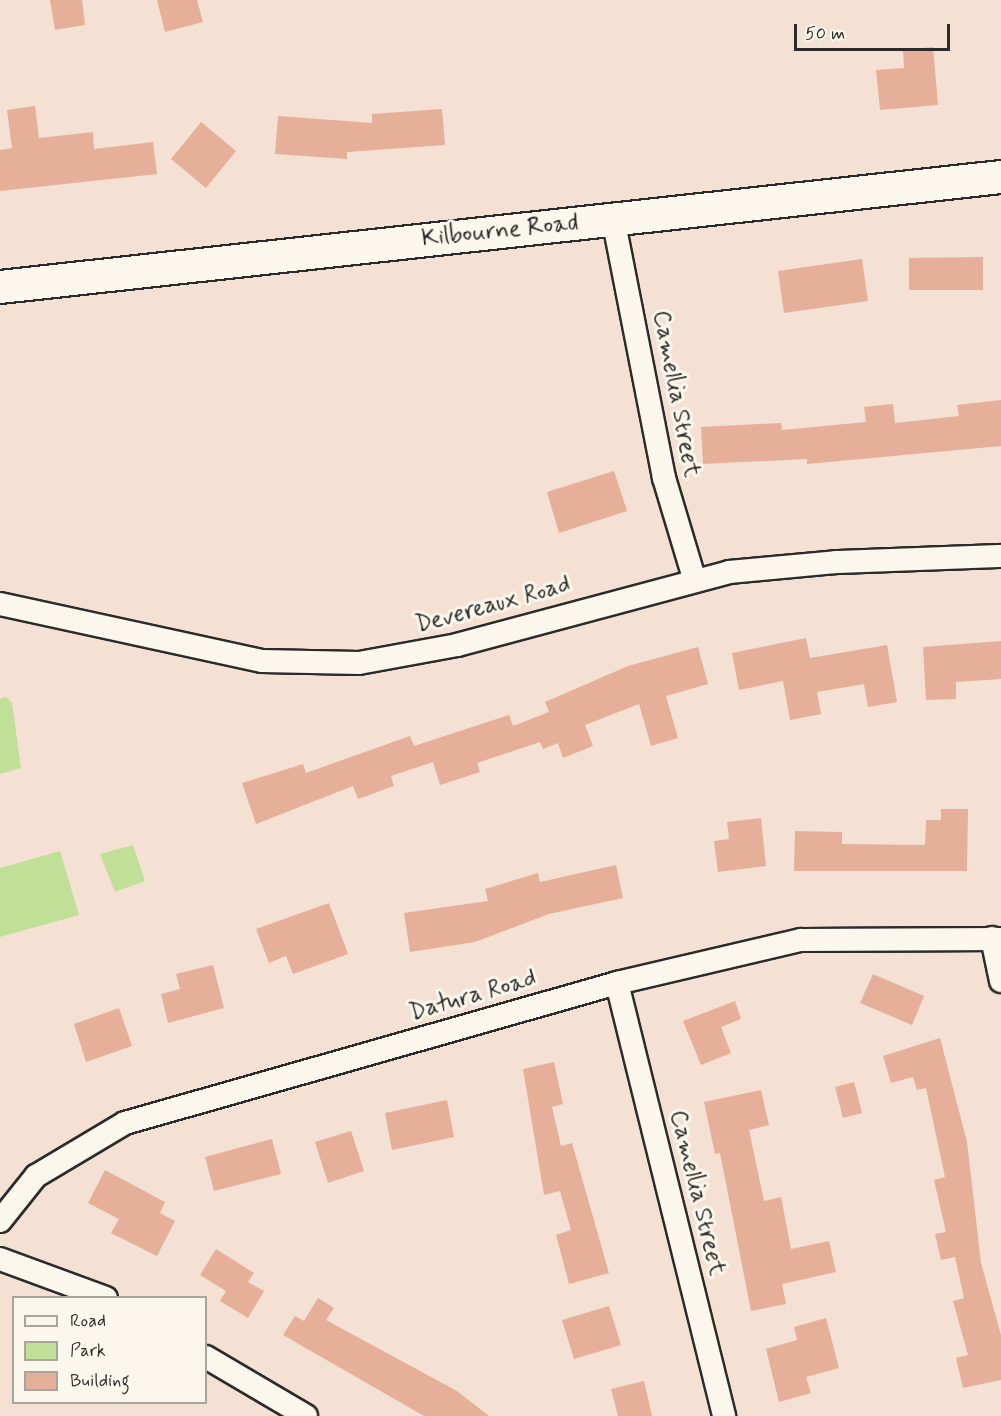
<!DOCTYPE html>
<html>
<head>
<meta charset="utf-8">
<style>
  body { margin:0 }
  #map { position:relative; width:1001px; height:1416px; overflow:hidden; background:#f4e1d3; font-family:Mynerve,sans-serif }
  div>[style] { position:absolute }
  .green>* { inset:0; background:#c0e098 }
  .building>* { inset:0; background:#e5af99 }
  .roads { filter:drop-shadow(2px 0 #2b2b2b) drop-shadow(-2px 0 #2b2b2b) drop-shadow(0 2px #2b2b2b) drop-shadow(0 -2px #2b2b2b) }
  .street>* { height:22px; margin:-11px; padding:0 11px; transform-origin:11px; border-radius:11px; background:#fbf7ec }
  .secondary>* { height:32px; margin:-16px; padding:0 16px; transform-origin:16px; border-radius:16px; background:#fbf7ec }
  span { translate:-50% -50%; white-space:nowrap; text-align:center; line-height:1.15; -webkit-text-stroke:6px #fbf7ec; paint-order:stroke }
  .street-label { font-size:24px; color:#2b2b2b }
  .legend { position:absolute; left:12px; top:1296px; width:195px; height:108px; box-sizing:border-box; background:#fbf7ec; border:2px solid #a8a59f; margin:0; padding:8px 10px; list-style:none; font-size:18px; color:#2b2b2b }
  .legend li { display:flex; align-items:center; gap:12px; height:30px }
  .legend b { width:30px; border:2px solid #a8a59f }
  .scale { position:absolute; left:794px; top:24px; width:156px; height:27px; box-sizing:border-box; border:3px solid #2b2b2b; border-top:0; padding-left:8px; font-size:18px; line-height:21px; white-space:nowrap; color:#2b2b2b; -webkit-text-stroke:4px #fbf7ec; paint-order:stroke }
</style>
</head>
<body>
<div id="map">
  <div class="green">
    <div style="clip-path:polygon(6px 697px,12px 703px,21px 768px,0 774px,0 699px)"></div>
    <div style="clip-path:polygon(133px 845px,145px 881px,115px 892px,100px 854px)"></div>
    <div style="clip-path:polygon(60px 851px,79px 915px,0 937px,0 868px)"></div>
  </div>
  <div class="building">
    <div style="clip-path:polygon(50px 0,82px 0,85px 25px,55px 30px)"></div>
    <div style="clip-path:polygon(157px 0,197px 0,203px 22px,165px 32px)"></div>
    <div style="clip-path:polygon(933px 47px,938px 105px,880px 110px,876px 70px,904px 68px,903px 50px)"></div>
    <div style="clip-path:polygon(35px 106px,39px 138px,93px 132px,94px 149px,153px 142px,157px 174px,0 191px,0 150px,12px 148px,7px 110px)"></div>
    <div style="clip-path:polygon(442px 109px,445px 145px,347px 152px,347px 159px,275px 154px,278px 116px,372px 123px,372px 114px)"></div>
    <div style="clip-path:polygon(201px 122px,236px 151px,206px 188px,171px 159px)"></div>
    <div style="clip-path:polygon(983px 257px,983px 290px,909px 290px,909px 258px)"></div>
    <div style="clip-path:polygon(862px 259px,868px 301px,784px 313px,778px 271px)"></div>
    <div style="clip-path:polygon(1001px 400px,1001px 446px,807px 464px,807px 459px,703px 464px,701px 427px,781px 423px,782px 430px,866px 422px,864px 407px,893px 404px,895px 423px,959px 416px,957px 405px)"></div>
    <div style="clip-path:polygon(614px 471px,627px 511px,559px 533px,547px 492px)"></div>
    <div style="clip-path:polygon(806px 638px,810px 658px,887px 645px,897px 702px,868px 707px,864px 684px,817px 692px,821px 714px,790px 720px,783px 681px,739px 690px,732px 653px)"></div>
    <div style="clip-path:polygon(1001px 641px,1001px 679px,956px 682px,956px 699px,926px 700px,923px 647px)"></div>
    <div style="clip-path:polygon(698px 647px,708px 684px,666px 696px,678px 738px,651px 746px,639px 704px,585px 725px,593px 746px,563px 758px,558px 743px,543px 749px,540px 742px,477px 763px,480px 772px,440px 785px,433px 762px,391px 776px,394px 786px,358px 799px,353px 786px,256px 824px,242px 783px,303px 764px,306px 773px,410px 736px,414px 746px,509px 715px,513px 726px,549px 712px,545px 702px,628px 666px)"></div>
    <div style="clip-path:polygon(941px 809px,968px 809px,967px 871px,794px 871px,795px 831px,842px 832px,842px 844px,925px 845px,926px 820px,941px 820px)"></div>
    <div style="clip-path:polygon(761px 818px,766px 866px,718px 872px,714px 841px,729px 839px,727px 822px)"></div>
    <div style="clip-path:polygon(616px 865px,623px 898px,549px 914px,475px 942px,410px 952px,404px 913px,488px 901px,485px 889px,538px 873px,540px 882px)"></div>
    <div style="clip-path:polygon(329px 903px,348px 954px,293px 974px,286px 956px,269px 963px,256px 929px)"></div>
    <div style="clip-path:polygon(213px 965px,224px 1008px,168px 1023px,161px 994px,180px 989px,176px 974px)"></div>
    <div style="clip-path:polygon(873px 974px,924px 996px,912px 1025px,860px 1003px)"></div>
    <div style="clip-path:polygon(735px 1001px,741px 1019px,721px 1027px,731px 1053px,701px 1065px,683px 1021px)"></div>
    <div style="clip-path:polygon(119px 1008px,132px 1046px,86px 1062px,74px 1024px)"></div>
    <div style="clip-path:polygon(940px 1038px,967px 1142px,981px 1263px,1001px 1335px,1001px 1380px,963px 1388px,956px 1358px,968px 1355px,953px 1301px,964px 1298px,955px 1257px,941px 1260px,935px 1234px,946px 1232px,934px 1180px,945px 1177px,926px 1088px,917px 1090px,913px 1077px,891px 1083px,883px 1056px)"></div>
    <div style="clip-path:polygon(554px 1062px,563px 1104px,552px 1107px,561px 1146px,572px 1143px,609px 1273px,569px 1284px,556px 1235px,571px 1230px,560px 1191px,544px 1195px,523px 1069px)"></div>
    <div style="clip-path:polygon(854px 1082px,862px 1113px,843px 1118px,835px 1087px)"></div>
    <div style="clip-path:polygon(761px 1090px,769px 1125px,749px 1130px,764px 1201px,781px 1197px,791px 1249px,829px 1241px,836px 1272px,782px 1284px,786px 1304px,751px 1311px,720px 1153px,715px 1154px,704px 1102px)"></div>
    <div style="clip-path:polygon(447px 1100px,454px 1137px,392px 1150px,385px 1113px)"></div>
    <div style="clip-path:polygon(351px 1131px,364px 1171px,328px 1183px,315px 1142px)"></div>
    <div style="clip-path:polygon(272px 1139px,281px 1174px,214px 1191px,205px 1157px)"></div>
    <div style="clip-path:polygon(105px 1170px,165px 1202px,160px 1213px,175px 1221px,157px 1256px,111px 1233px,119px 1219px,88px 1203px)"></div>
    <div style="clip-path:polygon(216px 1249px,254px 1273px,248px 1282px,264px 1291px,248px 1318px,220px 1301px,226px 1291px,200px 1275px)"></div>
    <div style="clip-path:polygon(318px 1298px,334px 1308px,326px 1320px,457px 1391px,489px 1416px,424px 1416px,283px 1335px,295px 1316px,304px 1321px)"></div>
    <div style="clip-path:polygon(609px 1306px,621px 1345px,574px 1359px,562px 1320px)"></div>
    <div style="clip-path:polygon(826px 1318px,839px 1368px,806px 1377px,811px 1393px,779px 1402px,766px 1349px,797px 1340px,794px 1327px)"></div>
    <div style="clip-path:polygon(644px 1381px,652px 1416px,618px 1416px,611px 1389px)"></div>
  </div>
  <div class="roads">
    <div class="street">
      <div style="left:613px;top:218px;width:265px;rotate:78.9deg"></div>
      <div style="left:664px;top:478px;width:104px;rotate:73.3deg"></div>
      <div style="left:0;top:604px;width:268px;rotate:12.3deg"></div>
      <div style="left:262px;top:661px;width:97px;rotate:1.2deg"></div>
      <div style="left:359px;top:663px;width:100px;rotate:-10.4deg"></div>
      <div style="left:457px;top:645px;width:282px;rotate:-15deg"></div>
      <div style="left:729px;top:572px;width:107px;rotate:-5.3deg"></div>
      <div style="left:836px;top:562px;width:165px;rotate:-2.1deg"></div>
      <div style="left:992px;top:938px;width:44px;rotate:78.2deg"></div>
      <div style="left:617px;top:983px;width:446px;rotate:76.1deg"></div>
      <div style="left:0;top:1221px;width:58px;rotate:-51.3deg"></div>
      <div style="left:36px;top:1176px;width:104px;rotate:-30.8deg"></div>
      <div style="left:125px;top:1123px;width:512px;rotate:-15.88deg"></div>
      <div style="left:617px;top:983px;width:189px;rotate:-13.2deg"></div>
      <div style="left:801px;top:940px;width:200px;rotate:-0.3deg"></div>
      <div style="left:0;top:1259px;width:113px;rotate:20.2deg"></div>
      <div style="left:206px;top:1357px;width:116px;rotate:30.5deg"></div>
    </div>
    <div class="secondary">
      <div style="left:0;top:287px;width:1007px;rotate:-6.27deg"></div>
    </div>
  </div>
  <div class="street-label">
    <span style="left:500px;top:231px;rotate:-6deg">Kilbourne Road</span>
    <span style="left:676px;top:394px;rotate:79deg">Camellia Street</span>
    <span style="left:493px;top:605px;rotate:-15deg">Devereaux Road</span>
    <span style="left:473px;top:996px;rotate:-16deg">Datura Road</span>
    <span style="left:697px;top:1193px;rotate:76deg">Camellia Street</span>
  </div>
  <ul class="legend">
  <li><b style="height:8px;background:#fbf7ec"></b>Road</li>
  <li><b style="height:16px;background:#c0e098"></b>Park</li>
  <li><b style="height:16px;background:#e5af99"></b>Building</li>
  </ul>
  <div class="scale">50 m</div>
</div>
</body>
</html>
